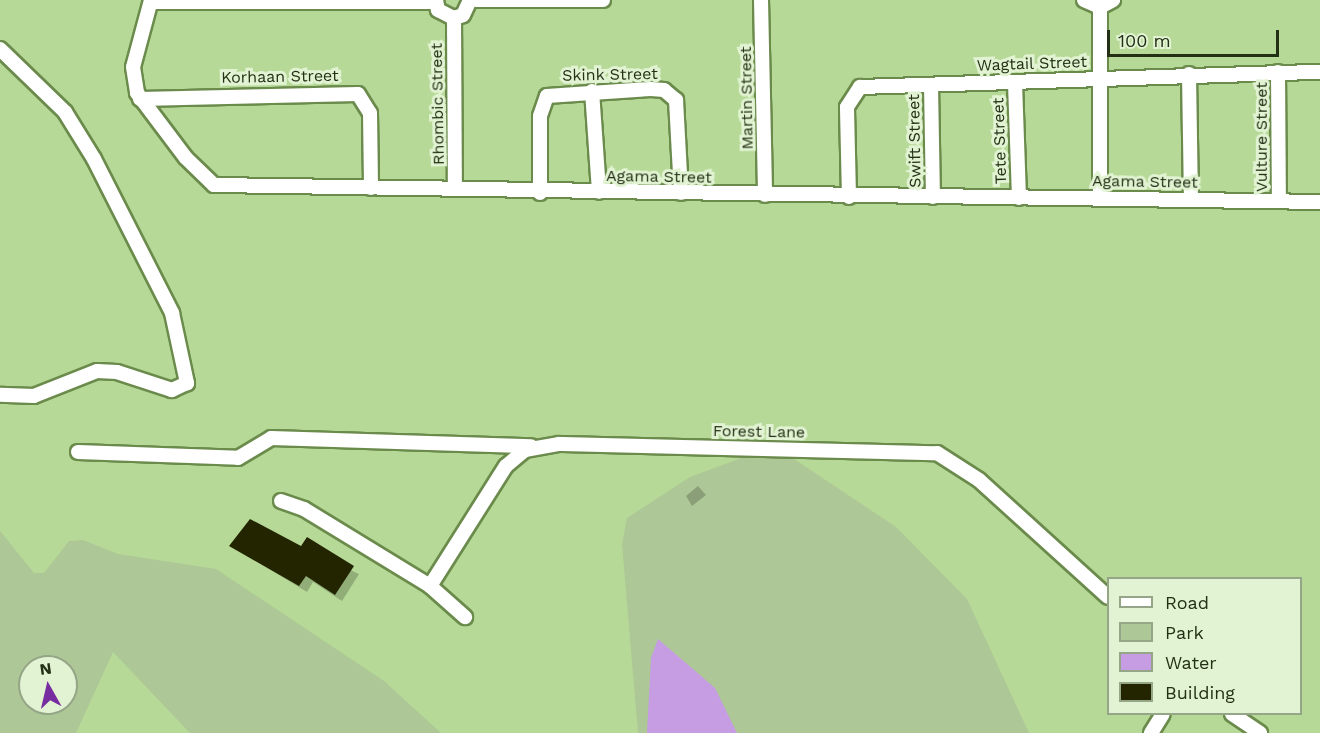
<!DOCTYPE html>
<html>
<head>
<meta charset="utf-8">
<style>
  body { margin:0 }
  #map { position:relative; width:1320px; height:733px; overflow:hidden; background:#b6d997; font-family:"Work Sans",sans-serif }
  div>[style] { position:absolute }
  .green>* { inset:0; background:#adc796 }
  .water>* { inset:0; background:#c69ce3 }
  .shadow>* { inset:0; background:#0003 }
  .building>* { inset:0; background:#232400 }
  .roads { filter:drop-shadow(2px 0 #6b8b4c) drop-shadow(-2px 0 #6b8b4c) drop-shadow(0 2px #6b8b4c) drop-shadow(0 -2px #6b8b4c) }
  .minor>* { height:14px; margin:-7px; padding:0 7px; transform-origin:7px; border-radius:7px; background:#fff }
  span { translate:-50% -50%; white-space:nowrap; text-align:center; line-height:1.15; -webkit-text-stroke:6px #e1f3d2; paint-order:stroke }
  .street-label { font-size:16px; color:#233016 }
  .legend { position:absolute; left:1107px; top:577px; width:195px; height:138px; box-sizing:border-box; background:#e1f3d2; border:2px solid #95a587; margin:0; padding:8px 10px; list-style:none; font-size:18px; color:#233016 }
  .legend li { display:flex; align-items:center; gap:12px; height:30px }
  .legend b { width:30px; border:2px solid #95a587 }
  .north { position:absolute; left:18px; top:655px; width:60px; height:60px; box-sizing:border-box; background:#e1f3d2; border:2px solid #95a587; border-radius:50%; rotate:352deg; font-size:16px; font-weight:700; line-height:24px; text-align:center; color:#233016 }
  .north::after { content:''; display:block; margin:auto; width:21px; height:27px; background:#772d9f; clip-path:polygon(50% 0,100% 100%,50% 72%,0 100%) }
  .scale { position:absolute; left:1107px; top:30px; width:172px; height:27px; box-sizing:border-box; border:3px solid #233016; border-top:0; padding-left:8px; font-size:18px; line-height:21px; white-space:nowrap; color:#233016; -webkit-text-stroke:4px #e1f3d2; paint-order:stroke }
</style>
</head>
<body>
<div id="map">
  <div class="green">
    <div style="clip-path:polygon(752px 454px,788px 455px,896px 527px,967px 599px,1029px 733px,638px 733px,622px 544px,627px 518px,690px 477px)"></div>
    <div style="clip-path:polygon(evenodd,0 531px,34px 573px,44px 573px,69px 541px,83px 540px,118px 554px,216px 569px,384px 681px,441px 733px,190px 733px,113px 652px,76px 733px,0 733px,0 531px,30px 667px,66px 667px,66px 703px,30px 703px,30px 667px)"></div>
  </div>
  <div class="water">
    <div style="clip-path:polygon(658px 639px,715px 688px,737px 733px,647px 733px,651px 658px)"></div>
  </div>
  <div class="shadow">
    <div style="clip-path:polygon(698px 486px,706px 495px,692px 506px,686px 496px)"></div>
    <div style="clip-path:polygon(231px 546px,302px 548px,359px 574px,342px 601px,313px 582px,307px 592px)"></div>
  </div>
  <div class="building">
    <div style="clip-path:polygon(250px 519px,301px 546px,307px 537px,354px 566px,335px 595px,306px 576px,299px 586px,229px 546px)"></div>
  </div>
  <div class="roads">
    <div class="minor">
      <div style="left:151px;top:0;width:69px;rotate:105deg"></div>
      <div style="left:133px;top:67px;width:26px;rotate:81deg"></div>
      <div style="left:137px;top:93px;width:81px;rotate:53deg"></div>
      <div style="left:186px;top:158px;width:39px;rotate:44deg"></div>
      <div style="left:214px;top:185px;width:1106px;rotate:0.88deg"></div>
      <div style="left:436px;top:0;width:10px;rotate:79deg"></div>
      <div style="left:438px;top:10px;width:18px;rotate:27deg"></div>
      <div style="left:454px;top:18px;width:9px;rotate:-18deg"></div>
      <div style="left:463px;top:15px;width:17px;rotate:-65deg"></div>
      <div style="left:476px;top:0;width:127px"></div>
      <div style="left:761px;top:0;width:195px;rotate:88.8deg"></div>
      <div style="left:1084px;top:0;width:17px;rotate:24deg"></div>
      <div style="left:1100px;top:7px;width:15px;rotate:-28deg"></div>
      <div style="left:151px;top:2px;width:284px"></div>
      <div style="left:1100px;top:7px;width:191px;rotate:90deg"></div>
      <div style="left:454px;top:18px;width:171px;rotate:89.7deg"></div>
      <div style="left:0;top:49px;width:91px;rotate:44.1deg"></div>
      <div style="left:65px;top:112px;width:55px;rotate:58.3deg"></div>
      <div style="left:94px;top:159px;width:173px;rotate:63.1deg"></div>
      <div style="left:172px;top:313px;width:72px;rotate:77.9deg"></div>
      <div style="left:187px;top:383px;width:17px;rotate:155deg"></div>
      <div style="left:172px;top:390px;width:58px;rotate:-161.9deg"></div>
      <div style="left:117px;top:372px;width:20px;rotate:-177deg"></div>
      <div style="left:97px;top:371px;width:68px;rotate:158.4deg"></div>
      <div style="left:34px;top:396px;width:34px;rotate:-178deg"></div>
      <div style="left:1278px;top:72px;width:129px;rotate:89.6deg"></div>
      <div style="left:1189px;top:74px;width:126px;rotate:89.1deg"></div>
      <div style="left:1015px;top:83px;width:115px;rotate:88deg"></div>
      <div style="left:931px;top:85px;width:112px;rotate:89deg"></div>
      <div style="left:592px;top:91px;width:101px;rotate:86deg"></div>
      <div style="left:140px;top:99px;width:218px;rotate:-1.3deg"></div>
      <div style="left:358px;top:94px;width:22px;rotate:58deg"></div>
      <div style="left:370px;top:113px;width:75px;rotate:89.2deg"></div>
      <div style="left:540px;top:193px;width:77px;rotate:-90deg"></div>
      <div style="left:540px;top:116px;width:21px;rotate:-71deg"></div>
      <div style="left:547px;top:96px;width:104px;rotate:-3.9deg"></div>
      <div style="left:651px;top:89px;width:13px;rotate:4deg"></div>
      <div style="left:664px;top:90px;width:16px;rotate:40deg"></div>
      <div style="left:676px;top:100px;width:93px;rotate:86.9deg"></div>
      <div style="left:849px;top:197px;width:90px;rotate:-91.3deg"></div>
      <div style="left:847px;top:107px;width:24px;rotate:-57deg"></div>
      <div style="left:860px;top:87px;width:460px;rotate:-1.9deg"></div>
      <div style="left:78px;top:452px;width:160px;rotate:2.1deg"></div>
      <div style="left:238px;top:458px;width:39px;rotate:-31deg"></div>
      <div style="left:271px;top:438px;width:260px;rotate:1.8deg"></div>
      <div style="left:281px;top:501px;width:24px;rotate:19deg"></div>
      <div style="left:304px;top:509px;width:148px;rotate:31.4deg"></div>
      <div style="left:430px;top:586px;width:47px;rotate:41.5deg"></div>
      <div style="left:430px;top:586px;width:142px;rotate:-57.7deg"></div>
      <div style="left:506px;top:466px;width:25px;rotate:-40deg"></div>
      <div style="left:525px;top:450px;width:35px;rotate:-10deg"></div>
      <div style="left:559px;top:444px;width:378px;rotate:1.4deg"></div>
      <div style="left:937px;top:453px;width:50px;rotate:32.7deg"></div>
      <div style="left:979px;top:480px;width:174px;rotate:42.2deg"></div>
      <div style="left:1232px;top:714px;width:34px;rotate:34deg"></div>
      <div style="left:1151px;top:733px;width:22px;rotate:-58deg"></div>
    </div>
  </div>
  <div class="street-label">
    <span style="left:1032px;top:64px;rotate:-2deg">Wagtail Street</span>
    <span style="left:610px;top:75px;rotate:-1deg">Skink Street</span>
    <span style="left:280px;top:77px;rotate:-1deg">Korhaan Street</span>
    <span style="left:747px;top:98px;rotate:-91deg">Martin Street</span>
    <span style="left:438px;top:104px;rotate:-91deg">Rhombic Street</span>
    <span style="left:1262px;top:137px;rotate:-90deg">Vulture Street</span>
    <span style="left:915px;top:141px;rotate:-91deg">Swift Street</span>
    <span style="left:1000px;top:141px;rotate:-92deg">Tete Street</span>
    <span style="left:659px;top:177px;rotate:1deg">Agama Street</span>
    <span style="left:1145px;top:182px;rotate:1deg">Agama Street</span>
    <span style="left:759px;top:432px;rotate:1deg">Forest Lane</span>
  </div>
  <ul class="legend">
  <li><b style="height:8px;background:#fff"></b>Road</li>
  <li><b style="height:16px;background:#adc796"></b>Park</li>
  <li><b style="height:16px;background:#c69ce3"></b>Water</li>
  <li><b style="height:16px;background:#232400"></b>Building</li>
  </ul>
  <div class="north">N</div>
  <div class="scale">100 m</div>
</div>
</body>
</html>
